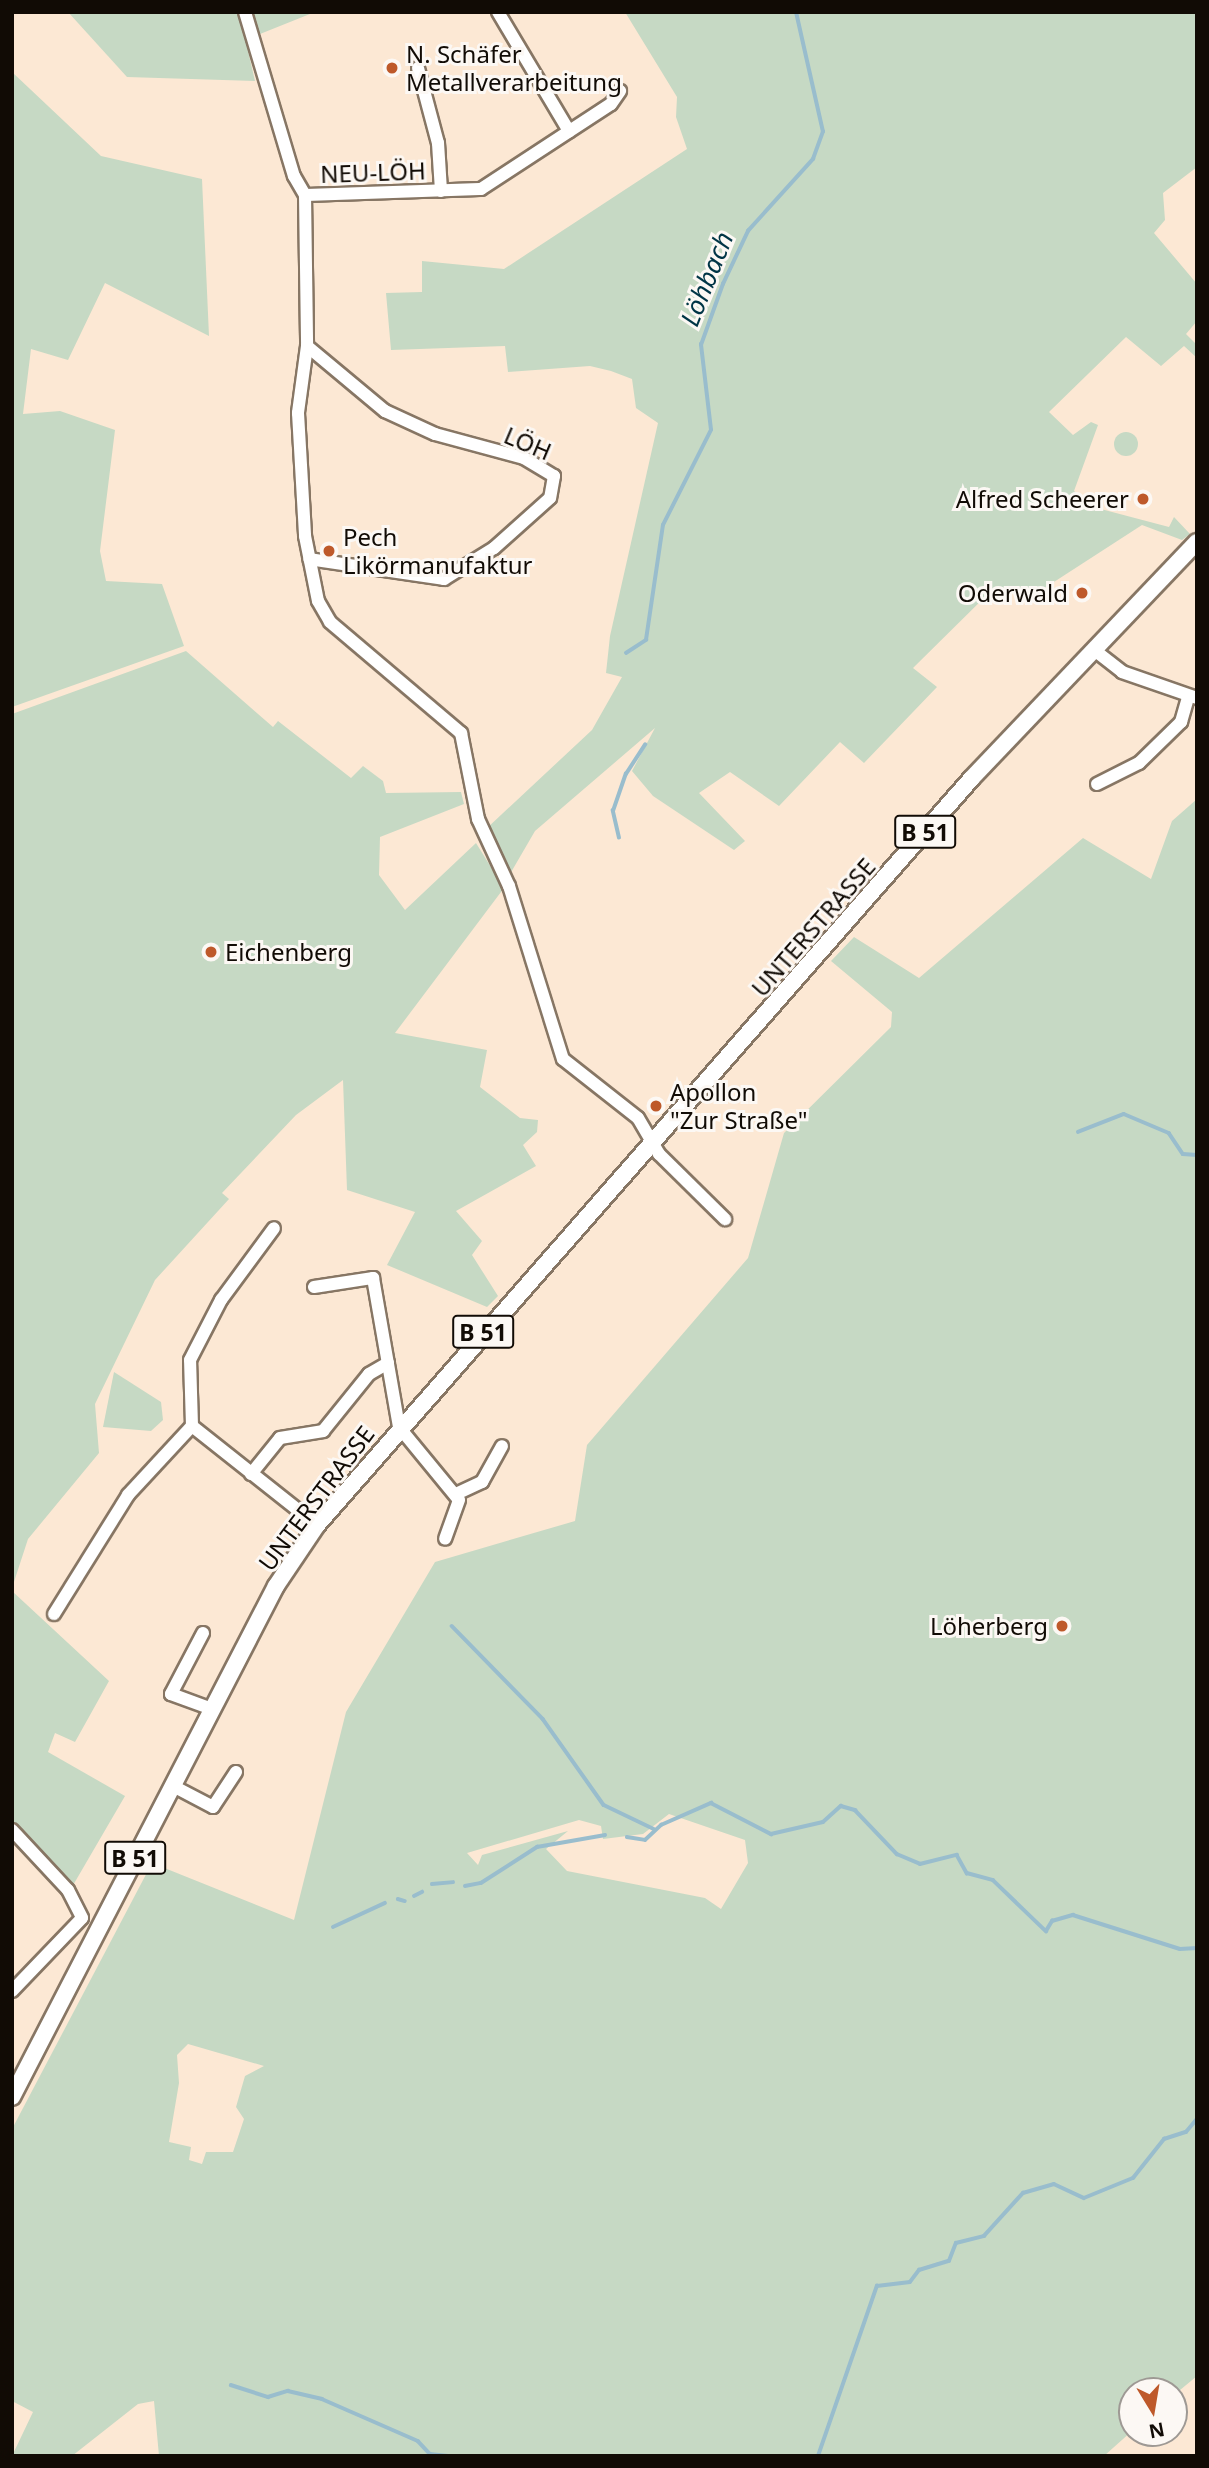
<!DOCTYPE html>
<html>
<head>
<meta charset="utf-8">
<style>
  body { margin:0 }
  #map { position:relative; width:1209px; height:2468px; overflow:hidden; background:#fce8d4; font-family:"Noto Sans",sans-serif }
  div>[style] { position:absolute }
  .green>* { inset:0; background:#c6d9c4 }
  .round { border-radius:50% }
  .stream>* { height:3.5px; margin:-1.75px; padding:0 1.75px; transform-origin:1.75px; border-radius:1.75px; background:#99bdcd }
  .roads { filter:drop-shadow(2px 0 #877664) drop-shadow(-2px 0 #877664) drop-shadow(0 2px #877664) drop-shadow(0 -2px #877664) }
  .minor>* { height:12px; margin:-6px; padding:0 6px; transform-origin:6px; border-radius:6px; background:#fff }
  .major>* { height:16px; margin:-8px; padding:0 8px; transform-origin:8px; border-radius:8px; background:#fff }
  .dots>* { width:19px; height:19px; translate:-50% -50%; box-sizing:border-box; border:4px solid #fcf8f4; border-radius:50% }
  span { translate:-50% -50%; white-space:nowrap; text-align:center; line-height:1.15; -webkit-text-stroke:6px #fcf8f4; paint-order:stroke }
  .shield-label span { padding:2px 5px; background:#fcf8f4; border:2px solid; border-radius:5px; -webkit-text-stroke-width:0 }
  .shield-label { font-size:23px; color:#110b05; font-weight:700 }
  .poi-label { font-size:24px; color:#110b05 }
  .left { translate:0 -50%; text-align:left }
  .right { translate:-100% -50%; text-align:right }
  .street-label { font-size:24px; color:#110b05 }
  .water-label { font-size:26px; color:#003546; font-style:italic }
  .frame { position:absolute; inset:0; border:14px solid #110b05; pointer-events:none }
  .north { position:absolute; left:1118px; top:2377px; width:70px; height:70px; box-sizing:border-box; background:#fcf8f4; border:2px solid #9e9994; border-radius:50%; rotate:169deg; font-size:19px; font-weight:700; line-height:28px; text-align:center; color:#110b05 }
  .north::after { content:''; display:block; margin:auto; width:24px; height:32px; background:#be592a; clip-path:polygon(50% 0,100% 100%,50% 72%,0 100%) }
</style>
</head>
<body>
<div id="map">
  <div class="green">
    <div style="clip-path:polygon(68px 12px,239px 12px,255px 81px,127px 77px)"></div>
    <div style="clip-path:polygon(248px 12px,315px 12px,260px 34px)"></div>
    <div style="clip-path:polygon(625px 12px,1197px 12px,1197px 167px,1163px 193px,1165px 220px,1154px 233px,1197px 284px,1197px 321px,1186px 334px,1197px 345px,1197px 358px,1184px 346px,1161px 366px,1126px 337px,1049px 412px,1073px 435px,1091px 422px,1098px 425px,1074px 491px,1097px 508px,1169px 527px,1174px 517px,1190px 534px,1182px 540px,1142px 525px,1040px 591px,995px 587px,913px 668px,937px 687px,864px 763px,840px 742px,779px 806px,730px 772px,699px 793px,745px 841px,734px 850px,653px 796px,632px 771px,655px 728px,535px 831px,510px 874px,486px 829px,592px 730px,622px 677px,606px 673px,610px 636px,658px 423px,636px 408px,632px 379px,611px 371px,590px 366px,508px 372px,505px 346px,391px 350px,386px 293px,422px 292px,422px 261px,504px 269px,687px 149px,676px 117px,677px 97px)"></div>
    <div style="clip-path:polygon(12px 72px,101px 156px,202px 179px,209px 336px,105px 283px,68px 360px,31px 349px,23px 414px,60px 411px,115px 430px,100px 551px,106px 581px,162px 584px,184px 646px,12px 707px)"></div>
    <div class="round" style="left:1114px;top:432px;width:24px;height:24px"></div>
    <div style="clip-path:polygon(186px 651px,273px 727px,278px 721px,351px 778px,363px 766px,383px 781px,386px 793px,461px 792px,464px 804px,380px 837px,379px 875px,405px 910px,476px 843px,504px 888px,395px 1033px,487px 1050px,480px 1087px,520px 1118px,538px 1120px,537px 1132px,523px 1145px,536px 1166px,456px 1211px,482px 1241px,472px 1255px,498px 1296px,487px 1307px,387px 1265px,415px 1212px,347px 1190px,343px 1080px,296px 1115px,222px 1193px,229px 1199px,155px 1280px,95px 1404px,99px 1453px,28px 1539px,12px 1588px,12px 714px)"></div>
    <div style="clip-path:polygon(evenodd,1197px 799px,1197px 2376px,1174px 2395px,1132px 2391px,1132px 2431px,1104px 2456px,159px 2456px,154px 2401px,138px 2404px,72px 2456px,12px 2456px,33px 2412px,12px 2401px,12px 2129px,152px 1863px,294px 1920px,346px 1712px,435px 1562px,575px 1521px,587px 1445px,748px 1258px,784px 1133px,891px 1027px,892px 1012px,831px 961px,854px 937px,919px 978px,1083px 838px,1151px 879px,1172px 821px,1197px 799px,669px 1814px,745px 1840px,748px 1863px,721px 1909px,705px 1898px,567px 1871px,546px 1849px,568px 1831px,482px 1855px,478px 1865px,467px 1853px,579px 1820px,601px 1826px,603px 1839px,643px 1834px,669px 1814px,1197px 799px,188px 2044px,264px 2066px,245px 2076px,236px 2107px,244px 2119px,233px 2152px,206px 2152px,202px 2164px,189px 2160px,191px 2147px,169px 2142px,179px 2083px,177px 2055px,188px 2044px)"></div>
    <div style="clip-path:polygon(114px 1372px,161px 1402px,163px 1420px,151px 1431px,103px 1427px)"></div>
    <div style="clip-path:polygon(12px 1591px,109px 1681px,75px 1742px,55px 1733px,48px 1752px,125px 1796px,72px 1887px,12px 1823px)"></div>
  </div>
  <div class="stream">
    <div style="left:626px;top:653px;width:24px;rotate:-33deg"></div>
    <div style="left:646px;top:640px;width:116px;rotate:-81.6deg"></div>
    <div style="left:663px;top:525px;width:106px;rotate:-63.2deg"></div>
    <div style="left:711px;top:430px;width:86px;rotate:-96.7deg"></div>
    <div style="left:701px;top:345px;width:65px;rotate:-70.2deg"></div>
    <div style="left:723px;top:284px;width:59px;rotate:-64.7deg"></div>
    <div style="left:748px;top:231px;width:97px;rotate:-47.9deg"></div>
    <div style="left:813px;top:159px;width:29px;rotate:-70deg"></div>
    <div style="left:823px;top:132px;width:123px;rotate:-102.7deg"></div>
    <div style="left:619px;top:838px;width:28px;rotate:-103deg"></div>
    <div style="left:613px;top:811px;width:39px;rotate:-71deg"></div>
    <div style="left:626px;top:774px;width:35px;rotate:-57deg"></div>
    <div style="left:1078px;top:1132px;width:49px;rotate:-21.4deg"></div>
    <div style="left:1124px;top:1114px;width:49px;rotate:22.9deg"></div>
    <div style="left:1169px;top:1133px;width:25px;rotate:56deg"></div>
    <div style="left:1183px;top:1154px;width:14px;rotate:4deg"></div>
    <div style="left:452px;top:1626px;width:130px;rotate:45.6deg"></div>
    <div style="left:543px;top:1719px;width:105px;rotate:54.7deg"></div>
    <div style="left:604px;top:1805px;width:55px;rotate:25.6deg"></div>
    <div style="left:627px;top:1837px;width:18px;rotate:9deg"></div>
    <div style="left:645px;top:1840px;width:22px;rotate:-43deg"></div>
    <div style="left:661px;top:1825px;width:55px;rotate:-23.7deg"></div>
    <div style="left:711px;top:1803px;width:68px;rotate:27.3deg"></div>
    <div style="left:771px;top:1834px;width:53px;rotate:-13deg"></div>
    <div style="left:823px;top:1822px;width:24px;rotate:-42deg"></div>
    <div style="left:841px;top:1806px;width:15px;rotate:16deg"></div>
    <div style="left:855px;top:1810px;width:61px;rotate:46.3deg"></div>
    <div style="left:897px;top:1854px;width:25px;rotate:23deg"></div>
    <div style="left:920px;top:1864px;width:38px;rotate:-14deg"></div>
    <div style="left:957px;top:1855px;width:21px;rotate:61deg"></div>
    <div style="left:967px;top:1873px;width:27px;rotate:15deg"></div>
    <div style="left:993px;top:1880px;width:74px;rotate:43.9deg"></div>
    <div style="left:1046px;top:1931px;width:12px;rotate:-59deg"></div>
    <div style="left:1052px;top:1921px;width:22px;rotate:-16deg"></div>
    <div style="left:1073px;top:1915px;width:112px;rotate:17.6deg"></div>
    <div style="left:1180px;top:1949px;width:17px;rotate:-3deg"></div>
    <div style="left:432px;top:1884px;width:21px;rotate:-5deg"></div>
    <div style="left:465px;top:1886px;width:16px;rotate:-11deg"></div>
    <div style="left:481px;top:1883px;width:67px;rotate:-32.7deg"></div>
    <div style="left:537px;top:1847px;width:69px;rotate:-10deg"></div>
    <div style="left:414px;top:1896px;width:9px;rotate:-27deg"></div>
    <div style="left:398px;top:1899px;width:7px;rotate:16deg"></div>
    <div style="left:333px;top:1927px;width:57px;rotate:-24.8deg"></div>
    <div style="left:231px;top:2385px;width:39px;rotate:18deg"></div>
    <div style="left:268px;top:2397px;width:21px;rotate:-17deg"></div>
    <div style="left:288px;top:2391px;width:35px;rotate:13deg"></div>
    <div style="left:322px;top:2399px;width:105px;rotate:23.6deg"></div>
    <div style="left:418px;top:2441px;width:18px;rotate:47deg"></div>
    <div style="left:430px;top:2454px;width:18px;rotate:6deg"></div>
    <div style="left:818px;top:2456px;width:180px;rotate:-70.9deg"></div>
    <div style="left:877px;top:2286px;width:33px;rotate:-7deg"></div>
    <div style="left:910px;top:2282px;width:15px;rotate:-53deg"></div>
    <div style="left:919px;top:2270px;width:31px;rotate:-17deg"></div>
    <div style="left:949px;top:2261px;width:19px;rotate:-69deg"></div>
    <div style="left:956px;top:2243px;width:29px;rotate:-14deg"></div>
    <div style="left:984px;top:2236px;width:58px;rotate:-47.8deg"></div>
    <div style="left:1023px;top:2193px;width:32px;rotate:-16deg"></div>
    <div style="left:1054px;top:2184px;width:33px;rotate:25deg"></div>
    <div style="left:1084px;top:2198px;width:53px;rotate:-22.2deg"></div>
    <div style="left:1133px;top:2178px;width:50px;rotate:-51.5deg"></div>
    <div style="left:1164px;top:2139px;width:23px;rotate:-18deg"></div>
    <div style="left:1186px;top:2132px;width:17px;rotate:-50deg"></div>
  </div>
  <div class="roads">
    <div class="minor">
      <div style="left:245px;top:12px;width:171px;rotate:73.4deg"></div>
      <div style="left:294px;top:176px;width:22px;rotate:60deg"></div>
      <div style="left:305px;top:195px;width:151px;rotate:89.2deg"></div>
      <div style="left:307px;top:346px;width:68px;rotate:97.7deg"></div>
      <div style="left:298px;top:413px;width:123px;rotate:86.7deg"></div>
      <div style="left:305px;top:536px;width:66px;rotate:78.7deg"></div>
      <div style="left:318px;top:601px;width:24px;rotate:60deg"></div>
      <div style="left:330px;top:622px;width:172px;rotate:40.3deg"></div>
      <div style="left:461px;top:733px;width:88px;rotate:78.8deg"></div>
      <div style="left:478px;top:819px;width:74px;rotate:65.2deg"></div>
      <div style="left:509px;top:886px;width:181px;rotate:72.7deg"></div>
      <div style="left:563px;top:1059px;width:95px;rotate:38.2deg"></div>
      <div style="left:638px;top:1118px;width:42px;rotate:59.7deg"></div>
      <div style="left:659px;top:1154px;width:93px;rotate:44.6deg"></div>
      <div style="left:498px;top:12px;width:139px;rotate:59.2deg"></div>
      <div style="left:418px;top:68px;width:78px;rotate:75.1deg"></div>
      <div style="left:438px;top:143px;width:48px;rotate:86.4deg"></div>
      <div style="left:305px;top:195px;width:176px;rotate:-2deg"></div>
      <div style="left:481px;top:189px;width:155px;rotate:-33.2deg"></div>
      <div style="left:611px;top:104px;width:16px;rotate:-55deg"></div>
      <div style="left:307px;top:346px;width:102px;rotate:39.8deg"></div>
      <div style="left:385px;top:411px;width:55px;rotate:24.7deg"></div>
      <div style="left:435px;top:434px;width:92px;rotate:15.1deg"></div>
      <div style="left:524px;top:458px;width:35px;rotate:31deg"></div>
      <div style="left:554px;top:476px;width:22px;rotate:100deg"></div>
      <div style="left:550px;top:498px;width:75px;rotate:138.2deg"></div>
      <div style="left:494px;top:548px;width:59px;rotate:148.2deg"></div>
      <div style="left:444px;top:579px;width:136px;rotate:-171.6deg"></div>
      <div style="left:1093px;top:649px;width:37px;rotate:38deg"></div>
      <div style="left:1122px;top:672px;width:79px;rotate:19.1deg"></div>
      <div style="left:1097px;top:784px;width:47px;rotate:-26.6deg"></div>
      <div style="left:1139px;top:763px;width:59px;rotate:-44.3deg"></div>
      <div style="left:1181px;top:722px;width:26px;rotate:-74deg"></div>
      <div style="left:314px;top:1287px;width:60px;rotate:-8.7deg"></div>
      <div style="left:373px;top:1278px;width:151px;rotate:80.1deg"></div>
      <div style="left:399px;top:1427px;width:94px;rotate:50.6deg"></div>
      <div style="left:459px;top:1500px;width:41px;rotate:109.7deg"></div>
      <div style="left:192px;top:1426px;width:66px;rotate:-91.7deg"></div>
      <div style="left:190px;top:1360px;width:68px;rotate:-62.7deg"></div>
      <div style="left:221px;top:1300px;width:89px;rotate:-53.6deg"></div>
      <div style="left:192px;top:1426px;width:159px;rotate:38.4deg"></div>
      <div style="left:251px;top:1474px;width:46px;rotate:-51.1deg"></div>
      <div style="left:280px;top:1438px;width:44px;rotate:-9.2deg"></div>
      <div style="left:323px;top:1431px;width:73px;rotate:-51.1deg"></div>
      <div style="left:369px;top:1374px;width:22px;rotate:-30deg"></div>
      <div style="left:456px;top:1494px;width:29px;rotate:-25deg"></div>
      <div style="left:482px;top:1482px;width:41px;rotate:-60.9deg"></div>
      <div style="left:54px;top:1614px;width:140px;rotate:-58.1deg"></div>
      <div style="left:128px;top:1495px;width:94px;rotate:-47.2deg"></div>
      <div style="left:203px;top:1633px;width:69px;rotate:117.7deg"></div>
      <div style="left:171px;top:1694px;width:44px;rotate:20.1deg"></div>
      <div style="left:173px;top:1786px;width:45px;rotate:27.7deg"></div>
      <div style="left:213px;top:1807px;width:42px;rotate:-56.7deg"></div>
      <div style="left:12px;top:1830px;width:82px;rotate:47deg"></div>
      <div style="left:68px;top:1890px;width:31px;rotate:63deg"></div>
      <div style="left:12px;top:1991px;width:101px;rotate:-46.2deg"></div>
    </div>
    <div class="major">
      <div style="left:12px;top:2097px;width:575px;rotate:-62.68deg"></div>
      <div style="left:276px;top:1586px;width:73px;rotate:-56.1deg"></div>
      <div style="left:317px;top:1525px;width:992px;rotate:-48.76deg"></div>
      <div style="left:971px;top:779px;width:327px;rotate:-46.4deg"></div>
    </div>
  </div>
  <div class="dots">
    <div style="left:392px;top:68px;background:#be592a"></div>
    <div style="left:1143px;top:499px;background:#be592a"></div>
    <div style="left:329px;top:551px;background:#be592a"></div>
    <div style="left:1082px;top:593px;background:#be592a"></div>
    <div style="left:211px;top:952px;background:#be592a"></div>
    <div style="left:656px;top:1106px;background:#be592a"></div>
    <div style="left:1062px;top:1626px;background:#be592a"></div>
  </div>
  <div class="shield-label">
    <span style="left:925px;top:832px">B 51</span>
    <span style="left:483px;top:1332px">B 51</span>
    <span style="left:135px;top:1858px">B 51</span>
  </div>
  <div class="poi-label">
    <span class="left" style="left:406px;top:68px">N. Schäfer<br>Metallverarbeitung</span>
    <span class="right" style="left:1129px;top:499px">Alfred Scheerer</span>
    <span class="left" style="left:343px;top:551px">Pech<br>Likörmanufaktur</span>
    <span class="right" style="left:1068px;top:593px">Oderwald</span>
    <span class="left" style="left:225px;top:952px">Eichenberg</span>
    <span class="left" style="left:670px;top:1106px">Apollon<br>"Zur Straße"</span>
    <span class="right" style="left:1048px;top:1626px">Löherberg</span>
  </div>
  <div class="street-label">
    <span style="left:373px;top:172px;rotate:-2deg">NEU-LÖH</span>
    <span style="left:528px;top:443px;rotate:23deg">LÖH</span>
    <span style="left:813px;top:927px;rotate:-49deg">UNTERSTRASSE</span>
    <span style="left:316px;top:1498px;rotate:-53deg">UNTERSTRASSE</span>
  </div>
  <div class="water-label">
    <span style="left:707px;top:279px;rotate:-68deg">Löhbach</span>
  </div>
  <div class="frame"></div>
  <div class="north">N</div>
</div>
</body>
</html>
